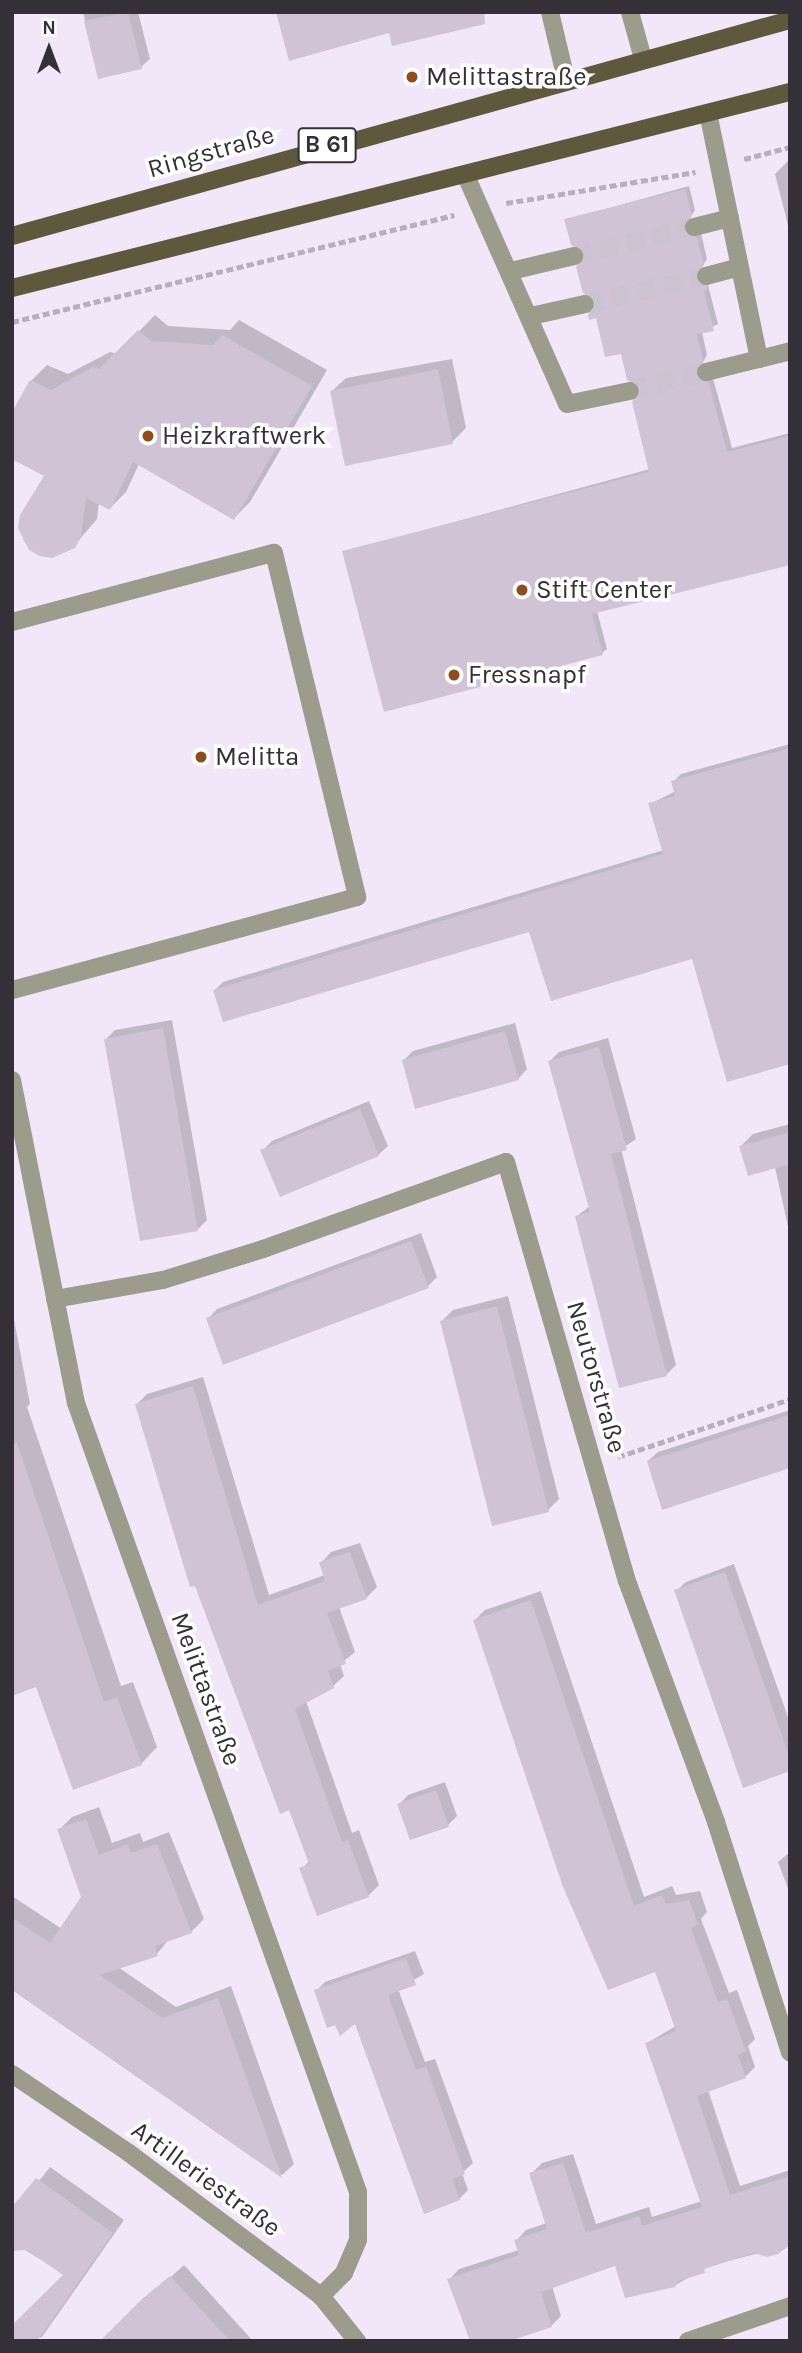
<!DOCTYPE html>
<html>
<head>
<meta charset="utf-8">
<style>
  body { margin:0 }
  #map { position:relative; width:802px; height:2353px; overflow:hidden; background:#f2e6f9; font-family:Karla,sans-serif }
  div>[style] { position:absolute }
  .shadow>* { inset:0; background:#0003 }
  .building>* { inset:0; background:#cfc3d5 }
  .minor-tunnel>* { height:18px; margin-top:-9px; transform-origin:0; background:repeating-linear-gradient(90deg,#ccc2d2 0 18px,transparent 0 27px) }
  .path>* { height:4.5px; margin-top:-2.25px; transform-origin:0; background:repeating-linear-gradient(90deg,#b8aebe 0 7px,transparent 0 10.5px) }
  .minor>* { height:18px; margin:-9px; padding:0 9px; transform-origin:9px; border-radius:9px; background:#9d9b8b }
  .major>* { height:18px; margin:-9px; padding:0 9px; transform-origin:9px; border-radius:9px; background:#5e593d }
  .dots>* { width:19px; height:19px; translate:-50% -50%; box-sizing:border-box; border:4px solid #fff; border-radius:50% }
  span { translate:-50% -50%; white-space:nowrap; text-align:center; line-height:1.15; -webkit-text-stroke:7px #fff; paint-order:stroke }
  .shield-label span { padding:2px 5px; background:#fff; border:2px solid; border-radius:5px; -webkit-text-stroke-width:0 }
  .shield-label { font-size:24px; color:#353037; font-weight:700 }
  .poi-label { font-size:26px; color:#353037 }
  .left { translate:0 -50%; text-align:left }
  .street-label { font-size:26px; color:#353037 }
  .frame { position:absolute; inset:0; border:14px solid #353037; pointer-events:none }
  .north { position:absolute; left:14px; top:14px; width:70px; height:70px; -webkit-text-stroke:5px #fff; paint-order:stroke; rotate:0deg; font-size:19px; font-weight:700; line-height:28px; text-align:center; color:#353037 }
  .north::after { content:''; display:block; margin:auto; width:24px; height:32px; background:#353037; clip-path:polygon(50% 0,100% 100%,50% 72%,0 100%) }
</style>
</head>
<body>
<div id="map">
  <div class="shadow">
    <div style="clip-path:polygon(83px 12px,138px 12px,150px 59px,141px 67px,99px 77px)"></div>
    <div style="clip-path:polygon(789px 160px,790px 160px,790px 233px,775px 174px)"></div>
    <div style="clip-path:polygon(689px 186px,695px 210px,686px 224px,701px 233px,707px 259px,698px 273px,712px 282px,708px 285px,718px 324px,702px 332px,707px 355px,699px 370px,713px 378px,732px 448px,790px 433px,790px 563px,597px 611px,607px 649px,602px 653px,344px 552px,650px 469px,643px 387px,598px 300px,587px 252px,566px 220px)"></div>
    <div style="clip-path:polygon(155px 315px,168px 326px,230px 330px,239px 320px,327px 370px,250px 502px,234px 518px,139px 464px,126px 492px,110px 508px,99px 502px,97px 519px,74px 546px,30px 549px,23px 539px,22px 515px,46px 475px,31px 381px,47px 365px,68px 374px,110px 352px,117px 354px)"></div>
    <div style="clip-path:polygon(452px 359px,466px 428px,452px 442px,332px 391px,346px 378px)"></div>
    <div style="clip-path:polygon(790px 744px,790px 1062px,693px 957px,531px 929px,215px 990px,223px 982px,664px 850px,650px 804px,676px 791px,673px 782px,681px 774px)"></div>
    <div style="clip-path:polygon(172px 1020px,207px 1220px,198px 1229px,106px 1039px,115px 1030px)"></div>
    <div style="clip-path:polygon(515px 1023px,527px 1069px,518px 1079px,404px 1060px,413px 1051px)"></div>
    <div style="clip-path:polygon(608px 1038px,636px 1139px,621px 1149px,676px 1365px,667px 1374px,577px 1216px,590px 1206px,550px 1061px,559px 1052px)"></div>
    <div style="clip-path:polygon(369px 1101px,388px 1146px,378px 1155px,262px 1151px,272px 1141px)"></div>
    <div style="clip-path:polygon(790px 1124px,790px 1236px,775px 1167px,741px 1146px,753px 1134px)"></div>
    <div style="clip-path:polygon(421px 1233px,437px 1277px,428px 1286px,208px 1319px,217px 1309px)"></div>
    <div style="clip-path:polygon(508px 1296px,559px 1499px,548px 1510px,442px 1321px,453px 1310px)"></div>
    <div style="clip-path:polygon(12px 1309px,30px 1404px,27px 1407px,121px 1686px,133px 1682px,157px 1747px,141px 1764px,12px 1552px)"></div>
    <div style="clip-path:polygon(203px 1377px,269px 1595px,325px 1575px,321px 1563px,331px 1552px,360px 1543px,377px 1587px,366px 1598px,339px 1607px,355px 1652px,340px 1664px,344px 1676px,333px 1686px,306px 1701px,352px 1833px,359px 1830px,379px 1885px,368px 1896px,302px 1869px,310px 1860px,137px 1404px,147px 1394px)"></div>
    <div style="clip-path:polygon(790px 1410px,790px 1467px,648px 1461px,658px 1452px)"></div>
    <div style="clip-path:polygon(734px 1564px,790px 1723px,790px 1769px,676px 1591px,686px 1582px)"></div>
    <div style="clip-path:polygon(541px 1591px,644px 1897px,672px 1886px,676px 1895px,700px 1891px,707px 1912px,701px 1919px,729px 1993px,737px 1990px,755px 2039px,748px 2046px,755px 2067px,745px 2077px,708px 2090px,740px 2186px,790px 2170px,790px 2245px,709px 2266px,674px 2286px,616px 2264px,552px 2286px,561px 2316px,551px 2326px,449px 2280px,459px 2269px,519px 2250px,516px 2241px,526px 2230px,547px 2223px,531px 2174px,542px 2163px,573px 2154px,596px 2224px,649px 2207px,652px 2217px,702px 2201px,647px 2043px,676px 2026px,656px 1970px,475px 1620px,485px 1610px)"></div>
    <div style="clip-path:polygon(445px 1782px,457px 1816px,448px 1825px,399px 1805px,408px 1795px)"></div>
    <div style="clip-path:polygon(99px 1807px,112px 1843px,140px 1833px,143px 1842px,169px 1832px,204px 1919px,191px 1932px,169px 1939px,157px 1954px,118px 1967px,176px 2007px,231px 1986px,294px 2164px,282px 2175px,12px 1985px,12px 1896px,62px 1929px,85px 1901px,59px 1830px,72px 1817px)"></div>
    <div style="clip-path:polygon(790px 1852px,790px 1894px,778px 1862px)"></div>
    <div style="clip-path:polygon(415px 1951px,424px 1974px,398px 1989px,425px 2062px,435px 2059px,473px 2163px,462px 2173px,468px 2190px,459px 2199px,356px 2021px,316px 1991px,325px 1982px)"></div>
    <div style="clip-path:polygon(50px 2167px,124px 2220px,42px 2337px,20px 2341px,66px 2275px,12px 2242px,12px 2215px)"></div>
    <div style="clip-path:polygon(184px 2265px,253px 2341px,102px 2341px,112px 2331px)"></div>
  </div>
  <div class="building">
    <div style="clip-path:polygon(128px 12px,142px 69px,98px 79px,84px 21px)"></div>
    <div style="clip-path:polygon(276px 12px,484px 12px,485px 24px,392px 46px,389px 33px,289px 61px)"></div>
    <div style="clip-path:polygon(685px 189px,692px 216px,683px 229px,697px 238px,704px 265px,695px 278px,709px 287px,704px 291px,714px 331px,697px 334px,703px 361px,695px 375px,709px 383px,727px 452px,790px 436px,790px 565px,592px 614px,603px 655px,384px 712px,342px 551px,649px 472px,632px 402px,641px 388px,627px 380px,621px 354px,605px 357px,596px 318px,589px 320px,588px 315px,596px 301px,583px 293px,576px 267px,585px 253px,571px 245px,564px 219px)"></div>
    <div style="clip-path:polygon(138px 330px,151px 341px,213px 345px,222px 335px,312px 386px,234px 520px,133px 462px,110px 510px,86px 498px,81px 536px,75px 548px,52px 558px,40px 556px,29px 550px,18px 528px,20px 515px,44px 476px,12px 459px,12px 412px,30px 380px,51px 390px,93px 367px,99px 369px)"></div>
    <div style="clip-path:polygon(438px 369px,453px 444px,345px 466px,330px 391px)"></div>
    <div style="clip-path:polygon(790px 748px,790px 1064px,727px 1082px,692px 959px,551px 1001px,529px 932px,223px 1022px,213px 990px,663px 854px,648px 803px,675px 796px,671px 781px)"></div>
    <div style="clip-path:polygon(163px 1028px,198px 1231px,140px 1241px,104px 1039px)"></div>
    <div style="clip-path:polygon(505px 1031px,519px 1080px,415px 1109px,402px 1060px)"></div>
    <div style="clip-path:polygon(599px 1047px,627px 1150px,611px 1154px,667px 1376px,619px 1388px,575px 1216px,590px 1212px,548px 1061px)"></div>
    <div style="clip-path:polygon(360px 1109px,379px 1156px,280px 1197px,260px 1150px)"></div>
    <div style="clip-path:polygon(790px 1132px,790px 1164px,748px 1176px,739px 1146px)"></div>
    <div style="clip-path:polygon(411px 1241px,429px 1288px,223px 1365px,206px 1318px)"></div>
    <div style="clip-path:polygon(497px 1306px,549px 1512px,492px 1526px,440px 1321px)"></div>
    <div style="clip-path:polygon(193px 1386px,258px 1605px,325px 1581px,319px 1562px,350px 1552px,367px 1599px,327px 1613px,346px 1664px,328px 1670px,334px 1688px,295px 1709px,342px 1842px,348px 1840px,369px 1897px,317px 1916px,299px 1868px,309px 1864px,289px 1810px,280px 1814px,195px 1586px,190px 1587px,135px 1404px)"></div>
    <div style="clip-path:polygon(790px 1415px,790px 1468px,662px 1510px,647px 1461px)"></div>
    <div style="clip-path:polygon(12px 1443px,17px 1443px,104px 1702px,117px 1697px,142px 1765px,73px 1790px,36px 1687px,12px 1696px)"></div>
    <div style="clip-path:polygon(725px 1572px,790px 1758px,790px 1771px,743px 1788px,674px 1590px)"></div>
    <div style="clip-path:polygon(531px 1600px,634px 1906px,662px 1895px,666px 1904px,689px 1900px,698px 1924px,691px 1928px,718px 2002px,727px 1999px,746px 2051px,738px 2055px,746px 2078px,697px 2096px,730px 2195px,790px 2176px,790px 2245px,778px 2254px,767px 2257px,754px 2253px,704px 2269px,705px 2273px,678px 2281px,675px 2287px,625px 2298px,615px 2266px,541px 2292px,552px 2327px,510px 2341px,470px 2341px,447px 2279px,519px 2255px,514px 2240px,547px 2229px,529px 2173px,563px 2163px,586px 2233px,639px 2216px,642px 2226px,702px 2207px,645px 2043px,676px 2031px,655px 1972px,608px 1990px,563px 1887px,473px 1620px)"></div>
    <div style="clip-path:polygon(436px 1790px,449px 1827px,410px 1840px,397px 1804px)"></div>
    <div style="clip-path:polygon(86px 1819px,99px 1855px,128px 1844px,131px 1853px,157px 1844px,192px 1933px,155px 1946px,158px 1956px,100px 1975px,162px 2018px,218px 1998px,282px 2178px,12px 1990px,12px 1918px,50px 1943px,81px 1897px,57px 1829px)"></div>
    <div style="clip-path:polygon(406px 1958px,416px 1985px,388px 1995px,416px 2070px,426px 2066px,465px 2174px,452px 2179px,460px 2200px,424px 2214px,355px 2024px,340px 2036px,335px 2025px,327px 2028px,314px 1990px)"></div>
    <div style="clip-path:polygon(36px 2178px,113px 2233px,37px 2341px,12px 2341px,12px 2325px,63px 2275px,27px 2250px,12px 2251px,12px 2207px)"></div>
    <div style="clip-path:polygon(170px 2276px,230px 2341px,100px 2341px,142px 2299px)"></div>
  </div>
  <div class="minor-tunnel">
    <div style="left:574px;top:256px;width:123px;rotate:-13.6deg"></div>
    <div style="left:585px;top:304px;width:124px;rotate:-13deg"></div>
    <div style="left:630px;top:391px;width:78px;rotate:-14deg"></div>
  </div>
  <div class="path">
    <div style="left:744px;top:159px;width:48px;rotate:-14.6deg"></div>
    <div style="left:506px;top:203px;width:192px;rotate:-9.3deg"></div>
    <div style="left:12px;top:322px;width:455px;rotate:-13.6deg"></div>
    <div style="left:618px;top:1457px;width:182px;rotate:-18.6deg"></div>
  </div>
  <div class="minor">
    <div style="left:550px;top:12px;width:69px;rotate:76.6deg"></div>
    <div style="left:630px;top:12px;width:49px;rotate:74.5deg"></div>
    <div style="left:466px;top:176px;width:249px;rotate:66.1deg"></div>
    <div style="left:567px;top:404px;width:64px;rotate:-11.7deg"></div>
    <div style="left:694px;top:227px;width:37px;rotate:-14deg"></div>
    <div style="left:511px;top:271px;width:65px;rotate:-13.4deg"></div>
    <div style="left:706px;top:276px;width:34px;rotate:-15deg"></div>
    <div style="left:531px;top:316px;width:55px;rotate:-12.5deg"></div>
    <div style="left:759px;top:359px;width:32px;rotate:-14deg"></div>
    <div style="left:706px;top:372px;width:55px;rotate:-13.8deg"></div>
    <div style="left:759px;top:359px;width:251px;rotate:-101.7deg"></div>
    <div style="left:12px;top:622px;width:271px;rotate:-14.8deg"></div>
    <div style="left:274px;top:553px;width:354px;rotate:76.4deg"></div>
    <div style="left:357px;top:897px;width:357px;rotate:164.9deg"></div>
    <div style="left:12px;top:1080px;width:329px;rotate:78.8deg"></div>
    <div style="left:76px;top:1403px;width:838px;rotate:70.33deg"></div>
    <div style="left:358px;top:2192px;width:48px;rotate:90deg"></div>
    <div style="left:358px;top:2240px;width:36px;rotate:113deg"></div>
    <div style="left:344px;top:2273px;width:33px;rotate:135deg"></div>
    <div style="left:55px;top:1299px;width:110px;rotate:-10deg"></div>
    <div style="left:163px;top:1280px;width:105px;rotate:-17.2deg"></div>
    <div style="left:263px;top:1249px;width:258px;rotate:-19.7deg"></div>
    <div style="left:506px;top:1162px;width:436px;rotate:73.9deg"></div>
    <div style="left:627px;top:1581px;width:257px;rotate:69.7deg"></div>
    <div style="left:716px;top:1822px;width:242px;rotate:72.2deg"></div>
    <div style="left:12px;top:2074px;width:141px;rotate:34deg"></div>
    <div style="left:129px;top:2153px;width:239px;rotate:36.7deg"></div>
    <div style="left:321px;top:2296px;width:58px;rotate:51.3deg"></div>
    <div style="left:688px;top:2341px;width:108px;rotate:-18.9deg"></div>
  </div>
  <div class="major">
    <div style="left:12px;top:236px;width:807px;rotate:-15.52deg"></div>
    <div style="left:12px;top:288px;width:802px;rotate:-14.14deg"></div>
  </div>
  <div class="dots">
    <div style="left:412px;top:77px;background:#8f4c1e"></div>
    <div style="left:148px;top:436px;background:#8f4c1e"></div>
    <div style="left:522px;top:590px;background:#8f4c1e"></div>
    <div style="left:454px;top:675px;background:#8f4c1e"></div>
    <div style="left:201px;top:757px;background:#8f4c1e"></div>
  </div>
  <div class="shield-label">
    <span style="left:327px;top:145px">B 61</span>
  </div>
  <div class="poi-label">
    <span class="left" style="left:426px;top:77px">Melittastraße</span>
    <span class="left" style="left:162px;top:436px">Heizkraftwerk</span>
    <span class="left" style="left:536px;top:590px">Stift Center</span>
    <span class="left" style="left:468px;top:675px">Fressnapf</span>
    <span class="left" style="left:215px;top:757px">Melitta</span>
  </div>
  <div class="street-label">
    <span style="left:211px;top:152px;rotate:-16deg">Ringstraße</span>
    <span style="left:596px;top:1377px;rotate:74deg">Neutorstraße</span>
    <span style="left:206px;top:1689px;rotate:70deg">Melittastraße</span>
    <span style="left:206px;top:2179px;rotate:36deg">Artilleriestraße</span>
  </div>
  <div class="frame"></div>
  <div class="north">N</div>
</div>
</body>
</html>
